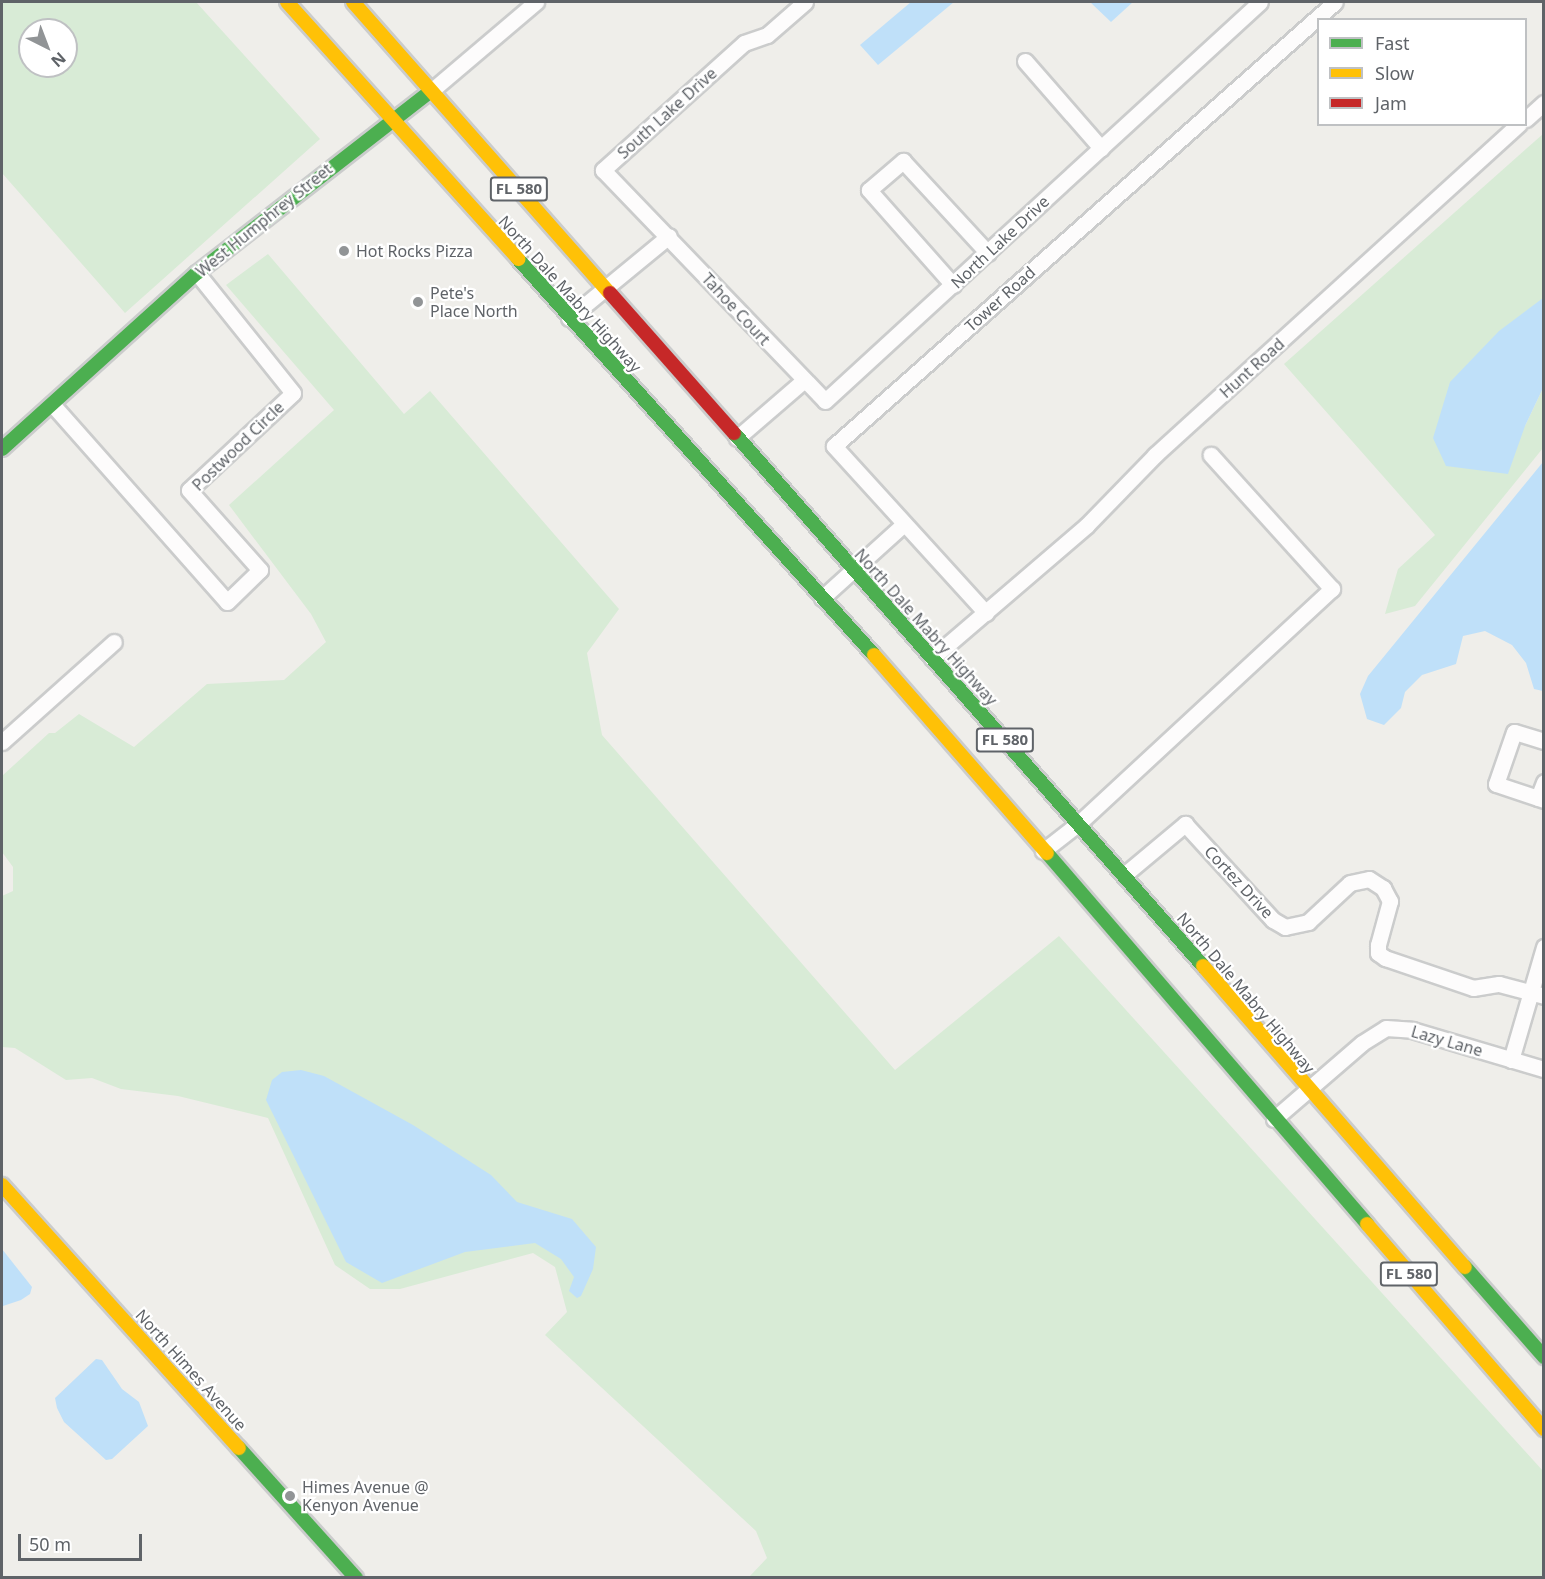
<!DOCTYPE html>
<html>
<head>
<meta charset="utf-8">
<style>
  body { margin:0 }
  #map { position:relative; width:1545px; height:1579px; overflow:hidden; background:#efeeea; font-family:"Noto Sans",sans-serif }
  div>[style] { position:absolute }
  .green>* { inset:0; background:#d8ebd6 }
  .water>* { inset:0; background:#bfe0f9 }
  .roads { filter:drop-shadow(2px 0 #cbcccc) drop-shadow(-2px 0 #cbcccc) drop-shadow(0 2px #cbcccc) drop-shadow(0 -2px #cbcccc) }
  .street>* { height:15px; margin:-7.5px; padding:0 7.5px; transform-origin:7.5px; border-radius:7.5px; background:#fdfcfc }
  .fast>* { height:14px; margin:-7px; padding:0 7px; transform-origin:7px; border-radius:7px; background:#4caf50 }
  .slow>* { height:14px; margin:-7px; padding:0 7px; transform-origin:7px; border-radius:7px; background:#ffc107 }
  .jam>* { height:14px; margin:-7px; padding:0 7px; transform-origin:7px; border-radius:7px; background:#c62828 }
  .dots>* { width:16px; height:16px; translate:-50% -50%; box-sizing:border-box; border:3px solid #fff; border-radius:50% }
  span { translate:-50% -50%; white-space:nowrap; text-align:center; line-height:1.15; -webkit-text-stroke:4.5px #fff; paint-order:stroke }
  .shield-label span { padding:2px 4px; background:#fff; border:2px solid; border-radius:4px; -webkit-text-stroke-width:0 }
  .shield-label { font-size:15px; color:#5f6368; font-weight:700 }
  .street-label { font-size:16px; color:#5f6368 }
  .poi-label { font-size:16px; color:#5f6368 }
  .left { translate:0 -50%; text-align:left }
  .frame { position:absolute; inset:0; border:3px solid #5f6368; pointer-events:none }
  .legend { position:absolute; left:1317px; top:18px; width:210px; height:108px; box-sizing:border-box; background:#fff; border:2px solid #bfc1c3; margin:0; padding:8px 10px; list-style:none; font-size:18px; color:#5f6368 }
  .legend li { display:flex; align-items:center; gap:12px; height:30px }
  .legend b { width:30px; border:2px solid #bfc1c3 }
  .north { position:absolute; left:18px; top:18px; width:60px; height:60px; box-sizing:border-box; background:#fff; border:2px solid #bfc1c3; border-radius:50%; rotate:138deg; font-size:16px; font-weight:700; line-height:24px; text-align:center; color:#5f6368 }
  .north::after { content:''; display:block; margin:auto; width:21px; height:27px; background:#919496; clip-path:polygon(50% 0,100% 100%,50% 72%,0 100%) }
  .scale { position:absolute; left:18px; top:1534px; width:124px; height:27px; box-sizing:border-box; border:3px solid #5f6368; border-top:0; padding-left:8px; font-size:18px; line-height:21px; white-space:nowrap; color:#5f6368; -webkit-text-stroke:4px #fff; paint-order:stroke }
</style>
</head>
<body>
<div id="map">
  <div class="green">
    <div style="clip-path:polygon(evenodd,2px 2px,196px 2px,320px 139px,125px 313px,2px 173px,2px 2px,30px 30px,66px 30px,66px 66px,30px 66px,30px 30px)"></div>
    <div style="clip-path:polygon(1543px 134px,1543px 298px,1525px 426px,1543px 388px,1543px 448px,1415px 606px,1385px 614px,1398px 569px,1435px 535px,1284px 364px)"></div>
    <div style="clip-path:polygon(268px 254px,404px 414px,430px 391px,619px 609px,587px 653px,602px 735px,895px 1070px,1059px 936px,1543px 1471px,1543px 1577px,749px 1577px,767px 1558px,756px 1531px,545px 1335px,567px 1312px,555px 1267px,533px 1253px,400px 1289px,370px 1289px,335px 1265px,268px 1118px,178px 1096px,121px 1089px,92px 1078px,66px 1080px,15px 1048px,2px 1047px,2px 896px,13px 891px,13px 867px,2px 852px,2px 776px,49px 733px,55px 733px,79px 714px,134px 747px,207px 684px,284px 680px,326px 642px,311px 614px,229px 505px,334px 410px,226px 285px)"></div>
  </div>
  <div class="water">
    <div style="clip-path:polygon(911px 2px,954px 2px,878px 65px,860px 45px)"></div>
    <div style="clip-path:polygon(1090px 2px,1133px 2px,1111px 22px)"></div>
    <div style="clip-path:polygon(1543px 298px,1543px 388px,1525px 426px,1508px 474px,1446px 466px,1433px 438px,1450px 382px,1499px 331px)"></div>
    <div style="clip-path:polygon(1543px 462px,1543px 691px,1534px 689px,1526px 663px,1512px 645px,1485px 631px,1463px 636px,1456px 664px,1422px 675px,1405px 692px,1401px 708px,1384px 725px,1367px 719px,1360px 694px,1368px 676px)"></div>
    <div style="clip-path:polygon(301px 1070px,324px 1076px,413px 1125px,491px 1175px,517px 1202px,572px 1219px,596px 1247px,593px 1269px,581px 1296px,577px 1298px,569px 1291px,574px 1277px,561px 1259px,535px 1243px,465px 1252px,382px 1283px,346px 1262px,266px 1100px,272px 1080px,282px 1072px)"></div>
    <div style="clip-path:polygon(2px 1249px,32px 1287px,30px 1294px,21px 1300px,3px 1306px)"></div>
    <div style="clip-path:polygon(96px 1359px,102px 1360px,122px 1389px,139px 1402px,148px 1426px,112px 1459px,106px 1460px,64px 1422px,57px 1408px,55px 1398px)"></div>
  </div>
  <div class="roads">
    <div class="street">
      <div style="left:805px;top:2px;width:50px;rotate:139deg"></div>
      <div style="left:767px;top:35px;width:24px;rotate:161deg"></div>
      <div style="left:744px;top:43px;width:190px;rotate:138deg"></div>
      <div style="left:603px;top:170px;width:320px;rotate:46.1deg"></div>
      <div style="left:825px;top:401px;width:590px;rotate:-42.53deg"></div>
      <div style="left:1025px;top:61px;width:116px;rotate:48.9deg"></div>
      <div style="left:431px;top:91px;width:138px;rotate:-40.3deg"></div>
      <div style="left:1526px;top:119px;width:24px;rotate:-42deg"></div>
      <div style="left:953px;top:285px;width:127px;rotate:-131.5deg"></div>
      <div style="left:869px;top:190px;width:45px;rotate:-40.5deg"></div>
      <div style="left:903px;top:161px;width:125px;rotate:47.3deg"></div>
      <div style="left:569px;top:318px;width:129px;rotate:-39.4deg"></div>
      <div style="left:52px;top:404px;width:264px;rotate:48.5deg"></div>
      <div style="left:227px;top:602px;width:46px;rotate:-44.1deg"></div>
      <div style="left:260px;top:570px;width:107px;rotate:-131.6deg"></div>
      <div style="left:189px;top:490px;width:142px;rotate:-43deg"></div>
      <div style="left:293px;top:393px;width:154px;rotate:-128.7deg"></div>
      <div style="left:737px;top:438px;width:87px;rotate:-40.8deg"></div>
      <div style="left:822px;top:598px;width:110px;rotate:-42.1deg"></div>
      <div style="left:986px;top:613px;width:226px;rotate:-132.3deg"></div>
      <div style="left:834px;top:446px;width:669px;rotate:-41.55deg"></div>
      <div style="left:932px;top:658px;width:204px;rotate:-40.6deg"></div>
      <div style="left:1087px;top:525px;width:98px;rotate:-45.8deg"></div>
      <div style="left:1155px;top:455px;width:492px;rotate:-42.3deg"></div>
      <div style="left:1544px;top:741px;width:31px;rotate:-163deg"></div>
      <div style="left:1514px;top:732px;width:55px;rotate:109.1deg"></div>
      <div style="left:1496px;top:784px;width:51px;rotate:18.4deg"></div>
      <div style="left:2px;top:742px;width:150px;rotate:-41.8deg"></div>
      <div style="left:1538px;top:798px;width:17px;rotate:-69deg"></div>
      <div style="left:1043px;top:851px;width:46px;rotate:-37.9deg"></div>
      <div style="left:1079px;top:823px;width:345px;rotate:-42.8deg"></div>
      <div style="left:1332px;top:589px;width:181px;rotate:-132.1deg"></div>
      <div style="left:1124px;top:875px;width:80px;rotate:-39.9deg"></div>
      <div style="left:1185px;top:824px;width:130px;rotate:47.5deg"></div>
      <div style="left:1273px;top:920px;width:14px;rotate:30deg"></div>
      <div style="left:1285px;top:927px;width:24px;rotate:-12deg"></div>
      <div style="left:1308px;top:922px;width:57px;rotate:-42.9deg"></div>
      <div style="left:1350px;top:883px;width:19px;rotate:-12deg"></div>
      <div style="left:1369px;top:879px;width:17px;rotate:33deg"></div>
      <div style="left:1383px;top:888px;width:15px;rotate:62deg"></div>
      <div style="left:1390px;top:901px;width:46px;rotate:105.3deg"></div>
      <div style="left:1378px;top:945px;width:8px;rotate:90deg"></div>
      <div style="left:1378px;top:953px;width:9px;rotate:36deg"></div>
      <div style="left:1385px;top:958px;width:93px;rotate:18.8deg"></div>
      <div style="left:1473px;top:988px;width:26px;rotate:-9deg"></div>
      <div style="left:1499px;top:984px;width:47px;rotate:14.9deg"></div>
      <div style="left:1511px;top:1060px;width:118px;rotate:-73.7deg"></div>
      <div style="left:1274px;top:1119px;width:116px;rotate:-40.8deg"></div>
      <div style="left:1362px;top:1043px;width:28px;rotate:-32deg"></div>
      <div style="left:1386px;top:1028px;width:26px;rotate:4deg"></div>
      <div style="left:1412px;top:1030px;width:138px;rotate:16.5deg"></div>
    </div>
    <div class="fast">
      <div style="left:518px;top:259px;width:532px;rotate:48.04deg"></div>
      <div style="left:734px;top:433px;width:710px;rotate:48.65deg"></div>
      <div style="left:2px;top:449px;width:263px;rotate:-42.1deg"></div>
      <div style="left:197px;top:273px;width:296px;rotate:-37.9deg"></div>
      <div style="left:1047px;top:853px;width:490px;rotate:49.2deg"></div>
      <div style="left:1465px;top:1267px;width:120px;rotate:48.7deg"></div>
      <div style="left:239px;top:1448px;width:175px;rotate:48deg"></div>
    </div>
    <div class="slow">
      <div style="left:287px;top:2px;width:346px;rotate:48deg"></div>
      <div style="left:353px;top:2px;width:388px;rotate:48.6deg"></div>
      <div style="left:874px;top:655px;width:263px;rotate:48.9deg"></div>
      <div style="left:1203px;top:966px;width:399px;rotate:49deg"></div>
      <div style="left:2px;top:1185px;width:354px;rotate:48deg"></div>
      <div style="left:1367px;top:1224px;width:271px;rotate:49.2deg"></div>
    </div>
    <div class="jam">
      <div style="left:610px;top:293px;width:187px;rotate:48.5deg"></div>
    </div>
  </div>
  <div class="dots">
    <div style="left:344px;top:251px;background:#919496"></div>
    <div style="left:418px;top:302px;background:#919496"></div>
    <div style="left:290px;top:1496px;background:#919496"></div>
  </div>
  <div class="shield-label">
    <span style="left:519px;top:189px">FL 580</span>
    <span style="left:1005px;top:740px">FL 580</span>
    <span style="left:1409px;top:1274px">FL 580</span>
  </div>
  <div class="street-label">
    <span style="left:667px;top:113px;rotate:-42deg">South Lake Drive</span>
    <span style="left:264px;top:220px;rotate:-39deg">West Humphrey Street</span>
    <span style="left:1000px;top:242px;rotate:-43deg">North Lake Drive</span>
    <span style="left:570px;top:294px;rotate:48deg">North Dale Mabry Highway</span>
    <span style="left:1000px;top:299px;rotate:-42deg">Tower Road</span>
    <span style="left:736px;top:309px;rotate:47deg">Tahoe Court</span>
    <span style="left:1252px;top:368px;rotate:-42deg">Hunt Road</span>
    <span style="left:238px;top:446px;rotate:-44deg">Postwood Circle</span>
    <span style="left:926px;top:627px;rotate:48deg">North Dale Mabry Highway</span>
    <span style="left:1239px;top:882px;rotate:47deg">Cortez Drive</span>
    <span style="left:1246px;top:993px;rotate:50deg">North Dale Mabry Highway</span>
    <span style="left:1447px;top:1041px;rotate:16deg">Lazy Lane</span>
    <span style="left:191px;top:1370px;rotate:48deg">North Himes Avenue</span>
  </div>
  <div class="poi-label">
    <span class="left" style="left:356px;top:251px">Hot Rocks Pizza</span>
    <span class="left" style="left:430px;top:302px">Pete's<br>Place North</span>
    <span class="left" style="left:302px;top:1496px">Himes Avenue @<br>Kenyon Avenue</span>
  </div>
  <div class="frame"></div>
  <ul class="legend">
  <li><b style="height:8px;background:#4caf50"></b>Fast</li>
  <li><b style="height:8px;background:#ffc107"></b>Slow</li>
  <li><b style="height:8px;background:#c62828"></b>Jam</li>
  </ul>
  <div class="north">N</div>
  <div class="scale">50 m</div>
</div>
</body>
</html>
